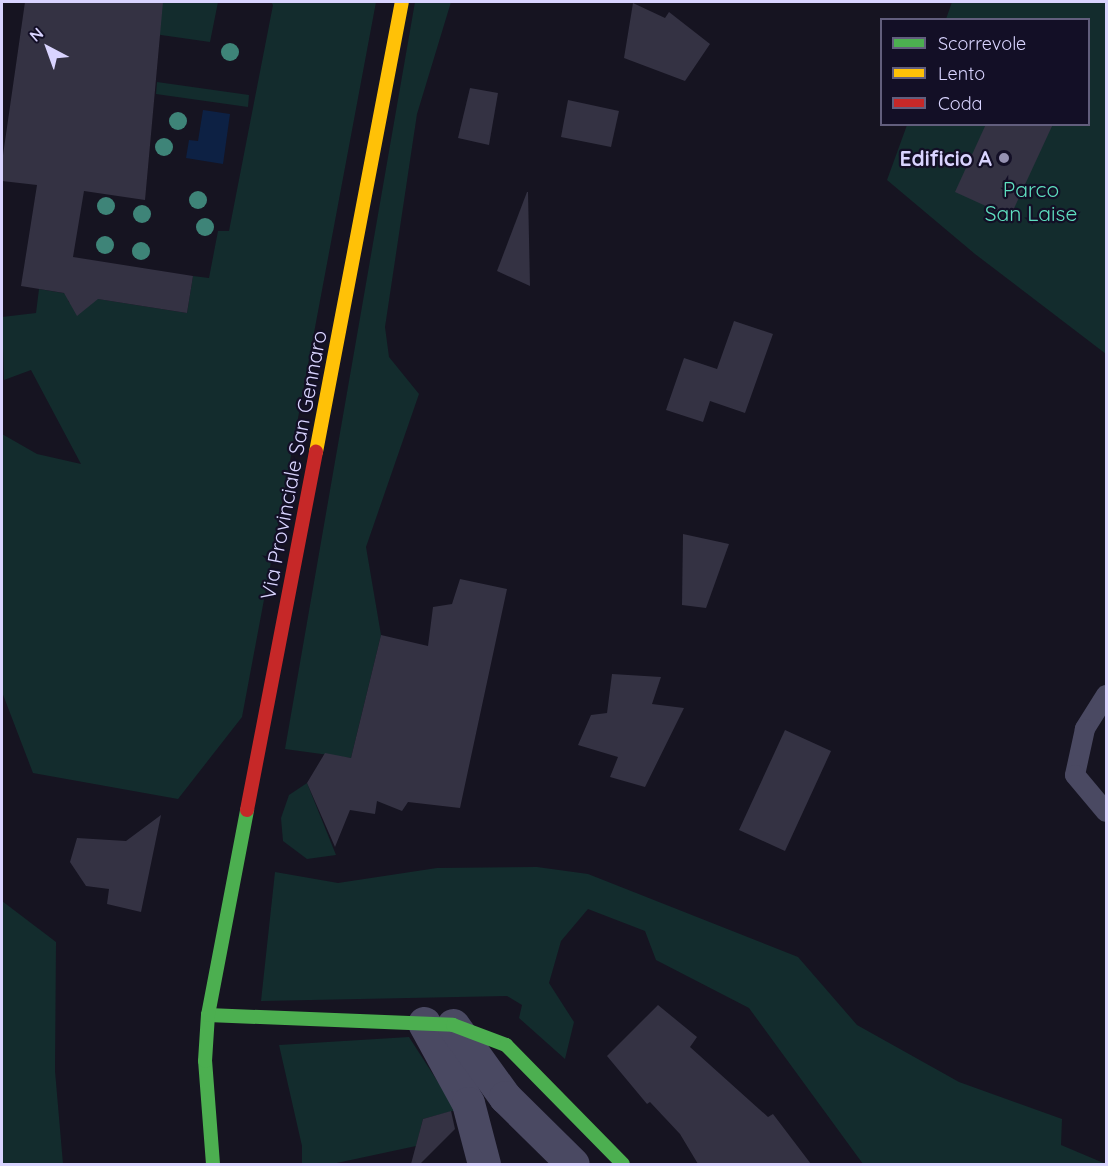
<!DOCTYPE html>
<html>
<head>
<meta charset="utf-8">
<style>
  body { margin:0 }
  #map { position:relative; width:1108px; height:1166px; overflow:hidden; background:#161421; font-family:Quicksand,sans-serif }
  div>[style] { position:absolute }
  .green>* { inset:0; background:#132c2d }
  .water>* { inset:0; background:#0d2144 }
  .building>* { inset:0; background:#343243 }
  .lane>* { height:20px; margin:-10px; padding:0 10px; transform-origin:10px; border-radius:10px; background:#4a4962 }
  .street>* { height:33px; margin:-16.5px; padding:0 16.5px; transform-origin:16.5px; border-radius:16.5px; background:#4a4962 }
  .fast>* { height:14px; margin:-7px; padding:0 7px; transform-origin:7px; border-radius:7px; background:#4caf50 }
  .slow>* { height:14px; margin:-7px; padding:0 7px; transform-origin:7px; border-radius:7px; background:#ffc107 }
  .jam>* { height:14px; margin:-7px; padding:0 7px; transform-origin:7px; border-radius:7px; background:#c62828 }
  .trees>* { width:18px; height:18px; margin:-9px; border-radius:50%; background:#3e8478 }
  .dots>* { width:16px; height:16px; translate:-50% -50%; box-sizing:border-box; border:3px solid #130f26; border-radius:50% }
  span { translate:-50% -50%; white-space:nowrap; text-align:center; line-height:1.15; -webkit-text-stroke:4.5px #130f26; paint-order:stroke }
  .poi-label { font-size:21px; color:#d9d4ff; font-weight:700 }
  .right { translate:-100% -50%; text-align:right }
  .park-label { font-size:21px; color:#5fe0c0 }
  .street-label { font-size:21px; color:#d9d4ff }
  .frame { position:absolute; inset:0; border:3px solid #d9d4ff; pointer-events:none }
  .legend { position:absolute; left:880px; top:18px; width:210px; height:108px; box-sizing:border-box; background:#130f26; border:2px solid #625e7d; margin:0; padding:8px 10px; list-style:none; font-size:18px; color:#d9d4ff }
  .legend li { display:flex; align-items:center; gap:12px; height:30px }
  .legend b { width:30px; border:2px solid #625e7d }
  .north { position:absolute; left:18px; top:18px; width:60px; height:60px; -webkit-text-stroke:4px #130f26; paint-order:stroke; rotate:319deg; font-size:16px; font-weight:700; line-height:24px; text-align:center; color:#d9d4ff }
  .north::after { content:''; display:block; margin:auto; width:21px; height:27px; background:#d9d4ff; clip-path:polygon(50% 0,100% 100%,50% 72%,0 100%) }
</style>
</head>
<body>
<div id="map">
  <div class="green">
    <div style="clip-path:polygon(163px 2px,218px 2px,210px 42px,147px 33px)"></div>
    <div style="clip-path:polygon(271px 2px,376px 2px,242px 717px,178px 799px,33px 773px,2px 692px,2px 434px,37px 454px,81px 464px,31px 370px,4px 380px,2px 317px,36px 313px,39px 289px,69px 294px,68px 301px,78px 311px,91px 304px,92px 298px,187px 313px,193px 276px,209px 278px,218px 231px,229px 231px,273px 5px)"></div>
    <div style="clip-path:polygon(415px 2px,451px 2px,417px 114px,385px 327px,389px 357px,419px 394px,366px 547px,381px 635px,351px 758px,285px 749px)"></div>
    <div style="clip-path:polygon(952px 2px,1106px 2px,1106px 354px,975px 254px,887px 180px,907px 125px,1088px 124px,1088px 20px,946px 19px)"></div>
    <div style="clip-path:polygon(157px 82px,249px 95px,248px 107px,156px 94px)"></div>
    <div style="clip-path:polygon(307px 783px,336px 855px,307px 859px,283px 841px,281px 818px,289px 795px)"></div>
    <div style="clip-path:polygon(537px 867px,588px 874px,798px 957px,857px 1025px,959px 1082px,1062px 1119px,1061px 1145px,1106px 1164px,863px 1164px,749px 1008px,656px 960px,645px 931px,588px 909px,561px 941px,549px 983px,574px 1022px,565px 1059px,519px 1018px,522px 1005px,507px 996px,261px 1001px,275px 872px,338px 883px,437px 868px)"></div>
    <div style="clip-path:polygon(2px 901px,56px 942px,55px 1071px,63px 1164px,2px 1164px)"></div>
    <div style="clip-path:polygon(409px 1037px,456px 1110px,423px 1119px,416px 1146px,332px 1164px,302px 1164px,302px 1146px,279px 1045px)"></div>
  </div>
  <div class="water">
    <div style="clip-path:polygon(203px 110px,230px 114px,223px 164px,186px 158px,189px 140px,198px 141px)"></div>
  </div>
  <div class="building">
    <div style="clip-path:polygon(25px 2px,163px 2px,145px 200px,84px 191px,73px 257px,193px 276px,187px 313px,98px 299px,77px 316px,64px 293px,21px 286px,37px 185px,2px 181px,2px 162px)"></div>
    <div style="clip-path:polygon(633px 3px,665px 18px,669px 12px,710px 44px,685px 81px,624px 58px)"></div>
    <div style="clip-path:polygon(470px 88px,498px 93px,489px 145px,458px 138px)"></div>
    <div style="clip-path:polygon(568px 100px,619px 111px,611px 147px,561px 137px)"></div>
    <div style="clip-path:polygon(986px 124px,1053px 124px,1010px 217px,955px 192px)"></div>
    <div style="clip-path:polygon(527px 192px,528px 192px,530px 286px,497px 271px)"></div>
    <div style="clip-path:polygon(734px 321px,773px 334px,745px 413px,710px 401px,703px 422px,666px 410px,684px 358px,717px 369px)"></div>
    <div style="clip-path:polygon(683px 534px,729px 544px,706px 608px,682px 605px)"></div>
    <div style="clip-path:polygon(460px 579px,507px 589px,460px 808px,408px 802px,402px 811px,377px 801px,375px 814px,350px 810px,335px 847px,307px 783px,325px 753px,351px 758px,381px 635px,428px 646px,433px 607px,452px 604px)"></div>
    <div style="clip-path:polygon(612px 674px,661px 677px,652px 704px,684px 708px,645px 787px,610px 777px,618px 757px,578px 745px,591px 715px,607px 713px)"></div>
    <div style="clip-path:polygon(785px 730px,831px 751px,785px 851px,739px 830px)"></div>
    <div style="clip-path:polygon(161px 815px,141px 912px,107px 904px,109px 889px,86px 886px,70px 862px,77px 838px,126px 841px)"></div>
    <div style="clip-path:polygon(658px 1005px,697px 1037px,690px 1047px,768px 1117px,773px 1114px,811px 1164px,698px 1164px,680px 1134px,650px 1102px,647px 1104px,607px 1056px)"></div>
    <div style="clip-path:polygon(451px 1111px,455px 1129px,420px 1164px,411px 1164px,423px 1119px)"></div>
  </div>
  <div class="lane">
    <div style="left:1106px;top:695px;width:40px;rotate:122deg"></div>
    <div style="left:1085px;top:729px;width:47px;rotate:102.3deg"></div>
    <div style="left:1075px;top:775px;width:48px;rotate:50deg"></div>
  </div>
  <div class="street">
    <div style="left:424px;top:1023px;width:91px;rotate:61.2deg"></div>
    <div style="left:468px;top:1103px;width:63px;rotate:75.3deg"></div>
    <div style="left:453px;top:1025px;width:89px;rotate:54.2deg"></div>
    <div style="left:505px;top:1097px;width:95px;rotate:44.6deg"></div>
  </div>
  <div class="fast">
    <div style="left:208px;top:1015px;width:245px;rotate:2.3deg"></div>
    <div style="left:453px;top:1025px;width:57px;rotate:20.7deg"></div>
    <div style="left:506px;top:1045px;width:167px;rotate:45.5deg"></div>
    <div style="left:213px;top:1164px;width:103px;rotate:-94.4deg"></div>
    <div style="left:205px;top:1061px;width:46px;rotate:-86.3deg"></div>
    <div style="left:208px;top:1015px;width:209px;rotate:-79.2deg"></div>
  </div>
  <div class="slow">
    <div style="left:316px;top:452px;width:458px;rotate:-79.2deg"></div>
  </div>
  <div class="jam">
    <div style="left:247px;top:810px;width:365px;rotate:-79.1deg"></div>
  </div>
  <div class="trees">
    <div style="left:230px;top:52px"></div>
    <div style="left:178px;top:121px"></div>
    <div style="left:164px;top:147px"></div>
    <div style="left:198px;top:200px"></div>
    <div style="left:106px;top:206px"></div>
    <div style="left:142px;top:214px"></div>
    <div style="left:205px;top:227px"></div>
    <div style="left:105px;top:245px"></div>
    <div style="left:141px;top:251px"></div>
  </div>
  <div class="dots">
    <div style="left:1004px;top:158px;background:#9591b1"></div>
  </div>
  <div class="poi-label">
    <span class="right" style="left:992px;top:158px">Edificio A</span>
  </div>
  <div class="park-label">
    <span style="left:1031px;top:201px">Parco<br>San Laise</span>
  </div>
  <div class="street-label">
    <span style="left:293px;top:465px;rotate:-79deg">Via Provinciale San Gennaro</span>
  </div>
  <div class="frame"></div>
  <ul class="legend">
  <li><b style="height:8px;background:#4caf50"></b>Scorrevole</li>
  <li><b style="height:8px;background:#ffc107"></b>Lento</li>
  <li><b style="height:8px;background:#c62828"></b>Coda</li>
  </ul>
  <div class="north">N</div>
</div>
</body>
</html>
